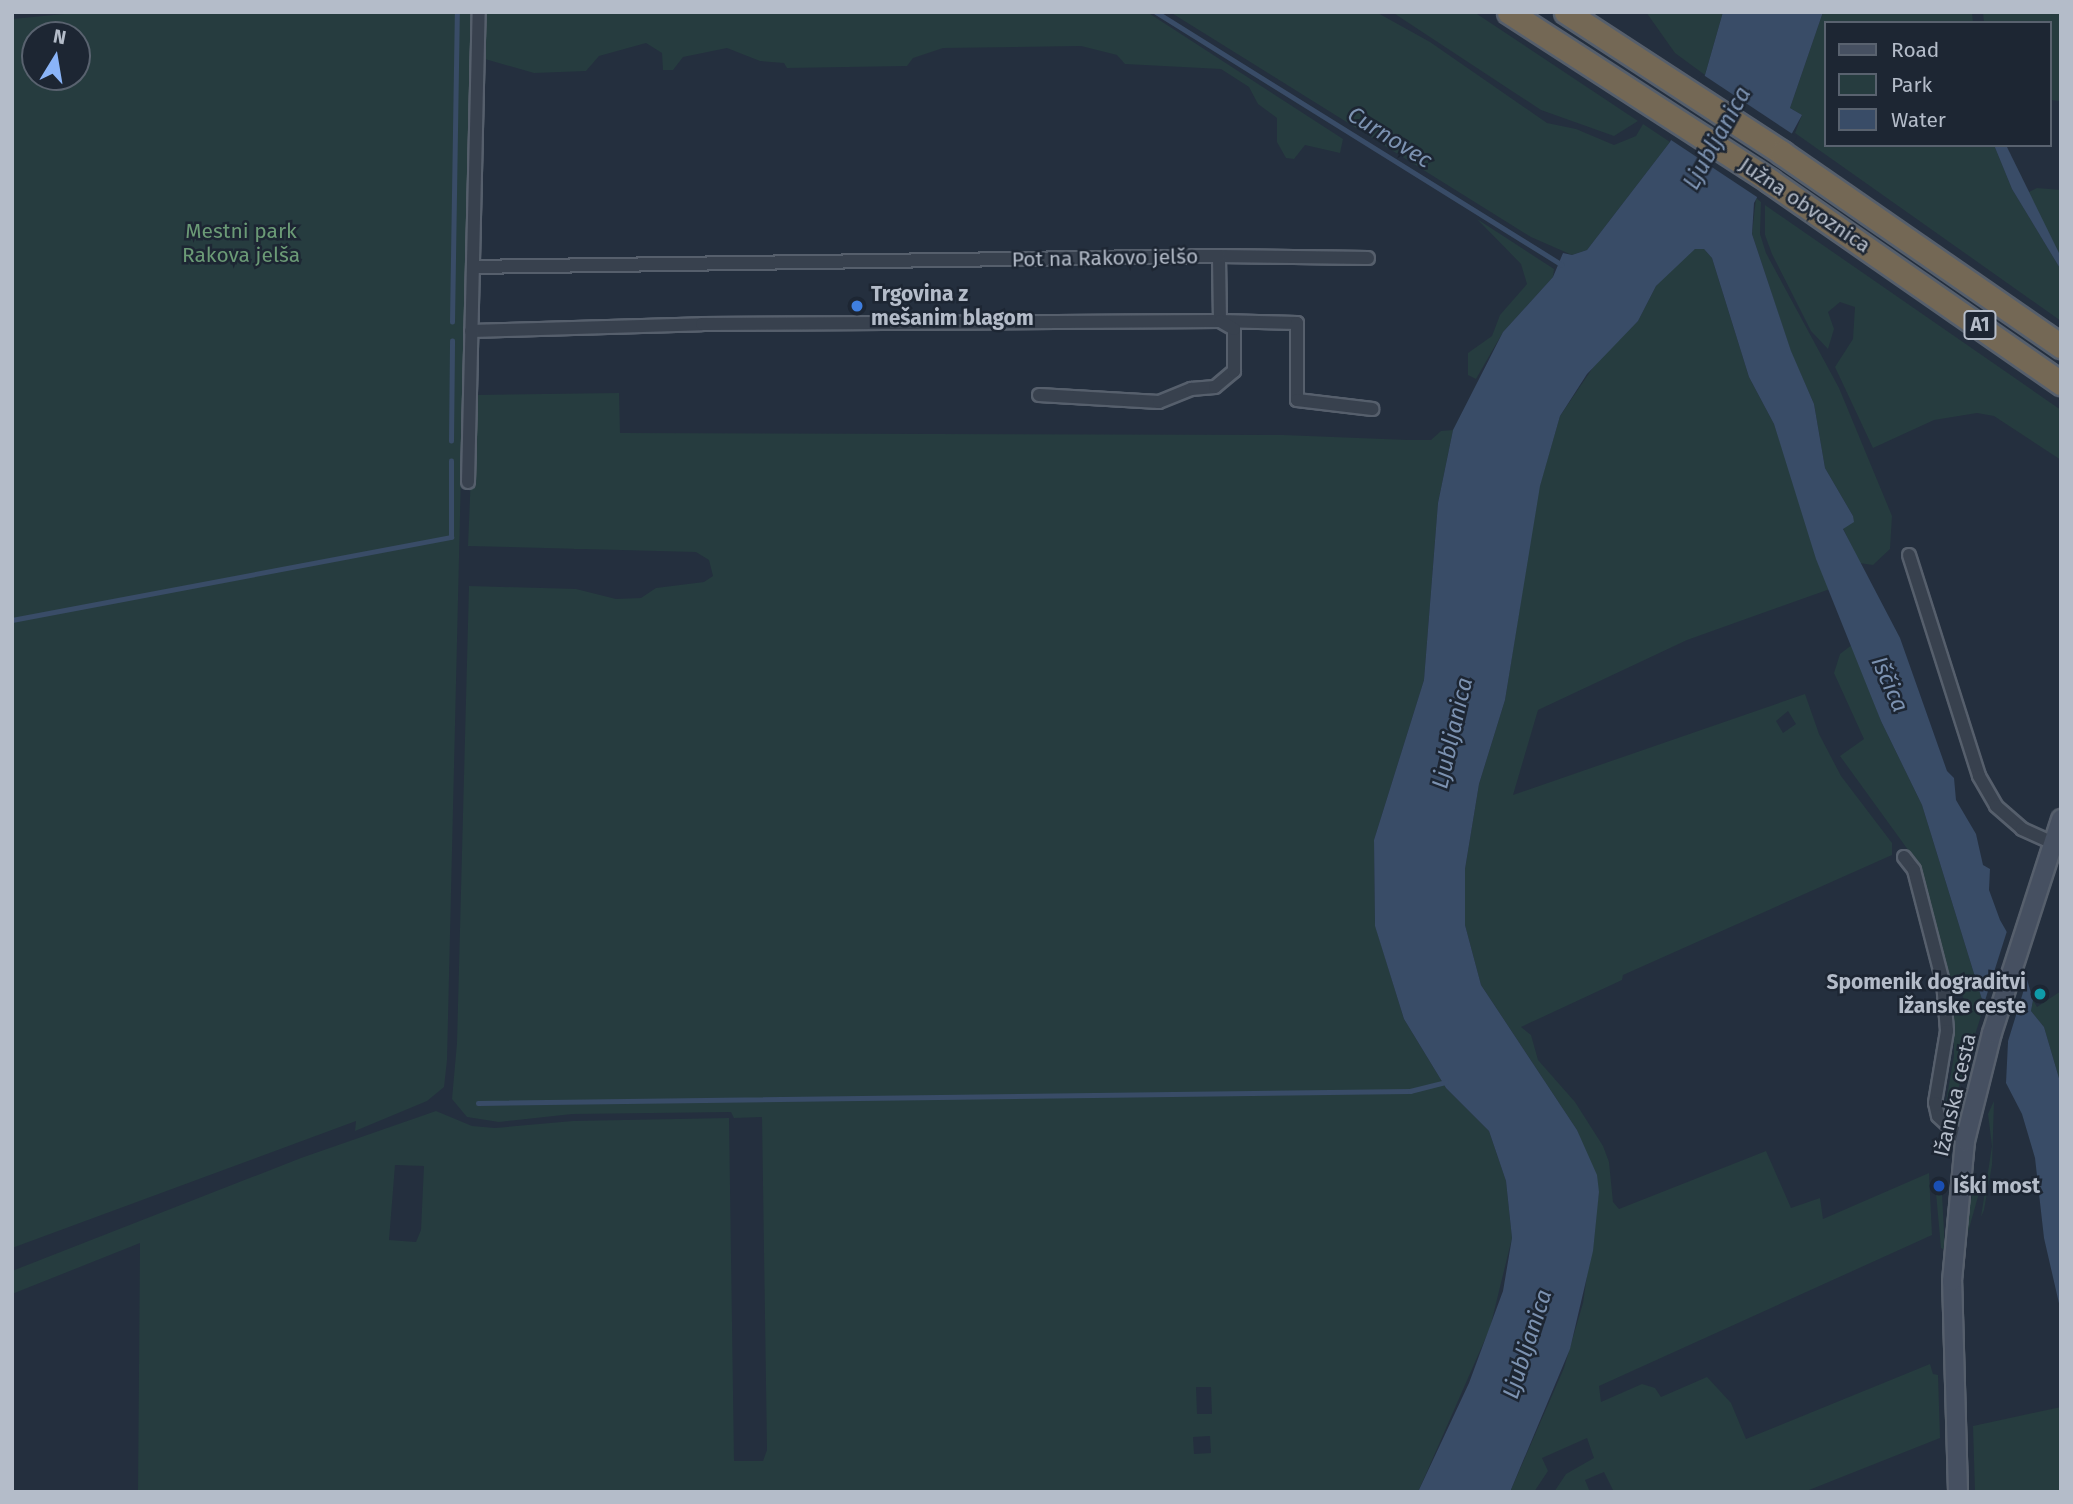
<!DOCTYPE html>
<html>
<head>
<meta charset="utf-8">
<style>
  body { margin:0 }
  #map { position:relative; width:2073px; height:1504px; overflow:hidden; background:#242f3e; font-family:"Fira Sans",sans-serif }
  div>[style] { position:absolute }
  .green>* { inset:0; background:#263c3f }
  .water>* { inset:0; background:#394c67 }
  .pier>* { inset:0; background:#242f3e }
  .stream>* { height:4.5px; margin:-2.25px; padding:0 2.25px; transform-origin:2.25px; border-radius:2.25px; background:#394c67 }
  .roads { filter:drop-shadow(2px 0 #565f6c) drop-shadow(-2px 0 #565f6c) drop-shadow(0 2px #565f6c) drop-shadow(0 -2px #565f6c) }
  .street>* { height:12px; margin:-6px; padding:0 6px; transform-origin:6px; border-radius:6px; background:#38414e }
  .secondary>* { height:18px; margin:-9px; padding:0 9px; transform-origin:9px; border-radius:9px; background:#465061 }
  .highway>* { height:23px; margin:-11.5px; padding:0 11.5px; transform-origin:11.5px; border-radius:11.5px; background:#746855 }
  .dots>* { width:19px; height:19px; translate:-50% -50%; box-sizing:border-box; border:4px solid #1d2633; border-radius:50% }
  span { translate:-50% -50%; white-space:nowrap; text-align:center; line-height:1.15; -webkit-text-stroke:5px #1d2633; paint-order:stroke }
  .shield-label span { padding:2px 5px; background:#1d2633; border:2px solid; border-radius:5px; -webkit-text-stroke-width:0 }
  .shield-label { font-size:19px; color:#b4bcc9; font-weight:700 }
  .street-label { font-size:21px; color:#b4bcc9 }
  .park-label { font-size:21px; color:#6b9a76 }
  .poi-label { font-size:21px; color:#b4bcc9; font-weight:700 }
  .left { translate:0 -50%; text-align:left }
  .right { translate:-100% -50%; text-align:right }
  .water-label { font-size:23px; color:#7c92b1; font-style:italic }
  .frame { position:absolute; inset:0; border:14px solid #b4bcc9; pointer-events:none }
  .legend { position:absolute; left:1824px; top:21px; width:228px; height:126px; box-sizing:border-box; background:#1d2633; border:2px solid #59626f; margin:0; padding:9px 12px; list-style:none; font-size:21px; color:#b4bcc9 }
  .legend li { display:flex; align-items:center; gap:14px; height:35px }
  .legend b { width:35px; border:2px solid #59626f }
  .north { position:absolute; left:21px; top:21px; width:70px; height:70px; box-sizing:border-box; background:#1d2633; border:2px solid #59626f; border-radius:50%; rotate:11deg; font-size:19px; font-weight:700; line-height:28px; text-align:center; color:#b4bcc9 }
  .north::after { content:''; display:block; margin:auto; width:24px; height:32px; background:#8ab4f8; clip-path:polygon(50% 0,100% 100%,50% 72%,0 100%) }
</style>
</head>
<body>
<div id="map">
  <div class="green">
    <div style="clip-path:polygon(evenodd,85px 12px,472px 12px,447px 1060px,444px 1087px,427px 1101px,355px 1131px,356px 1121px,12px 1248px,12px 19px,85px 12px,35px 35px,77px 35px,77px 77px,35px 77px,35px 35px)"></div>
    <div style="clip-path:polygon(485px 12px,1147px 12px,1343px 139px,1340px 153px,1305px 145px,1294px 159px,1286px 158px,1277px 142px,1277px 118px,1258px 104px,1249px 87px,1221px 69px,1125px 64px,1117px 55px,1081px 46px,943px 48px,913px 58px,907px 66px,787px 68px,784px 63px,760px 61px,727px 48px,683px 57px,673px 70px,663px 70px,662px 53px,646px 43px,599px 56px,586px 71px,534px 73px,485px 59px)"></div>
    <div style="clip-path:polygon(1170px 12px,1376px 12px,1430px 42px,1547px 123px,1576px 129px,1614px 145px,1636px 136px,1643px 124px,1670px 142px,1587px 250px,1572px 255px,1531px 237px)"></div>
    <div style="clip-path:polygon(1392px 12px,1474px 12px,1638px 121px,1614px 136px,1541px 110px)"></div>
    <div style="clip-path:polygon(1646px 12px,1723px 12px,1705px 75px,1675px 53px)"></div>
    <div style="clip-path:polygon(1823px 12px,1972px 12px,1973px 23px,1826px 23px,1826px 145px,1994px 145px,2012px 189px,2061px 270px,2061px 321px,1795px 133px,1802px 115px,1790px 108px)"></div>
    <div style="clip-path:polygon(1983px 12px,2061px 12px,2061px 101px,2050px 100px,2050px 23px,1984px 23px)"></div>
    <div style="clip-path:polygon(2037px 188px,2061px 190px,2061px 257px,2027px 193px)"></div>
    <div style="clip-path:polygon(1756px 198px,1761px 202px,1760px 234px,1766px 253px,1839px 388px,1892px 516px,1890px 549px,1873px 565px,1859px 563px,1843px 528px,1853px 516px,1825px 468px,1814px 404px,1791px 352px,1752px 234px)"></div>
    <div style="clip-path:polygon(1765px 205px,2061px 410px,2061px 460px,1994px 416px,1977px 413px,1934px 420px,1873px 448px,1835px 367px,1853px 339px,1855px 307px,1840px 302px,1828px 312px,1834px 329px,1828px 349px,1811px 331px,1772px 254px,1765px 235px)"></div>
    <div style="clip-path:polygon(1477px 219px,1554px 269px,1553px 277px,1503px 332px,1476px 379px,1468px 375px,1468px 353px,1492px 336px,1500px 315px,1527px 284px,1521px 264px)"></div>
    <div style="clip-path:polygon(evenodd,1695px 249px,1704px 249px,1712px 258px,1749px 377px,1774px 424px,1830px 589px,1687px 640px,1538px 710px,1513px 795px,1805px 694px,1819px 734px,1841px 776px,1892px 843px,1892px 855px,1623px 975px,1622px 980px,1521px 1027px,1531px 1035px,1538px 1060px,1575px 1102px,1603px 1146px,1609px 1162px,1613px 1202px,1619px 1209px,1766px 1151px,1791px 1208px,1820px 1198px,1823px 1219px,1929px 1173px,1932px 1235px,1599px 1386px,1601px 1402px,1642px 1384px,1655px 1388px,1661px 1397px,1707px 1377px,1731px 1403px,1746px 1439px,1930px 1364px,1933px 1374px,1938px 1375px,1940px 1438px,1804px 1492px,1614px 1492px,1604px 1472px,1585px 1480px,1590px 1492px,1554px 1492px,1566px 1474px,1594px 1458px,1587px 1438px,1542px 1458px,1548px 1471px,1534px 1492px,1510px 1492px,1564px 1368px,1583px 1303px,1599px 1192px,1577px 1130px,1481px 985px,1465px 925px,1465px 869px,1479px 784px,1505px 700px,1538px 491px,1560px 416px,1598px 360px,1638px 321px,1656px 286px,1682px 256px,1695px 249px,1788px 711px,1796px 724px,1783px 733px,1776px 721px,1788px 711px)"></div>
    <div style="clip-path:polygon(evenodd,619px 393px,620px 433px,1283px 435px,1408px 440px,1431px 440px,1441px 431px,1453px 430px,1438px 503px,1424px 680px,1374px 840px,1375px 925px,1404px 1019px,1446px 1088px,1489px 1131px,1506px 1181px,1512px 1238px,1490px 1328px,1418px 1492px,138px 1492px,140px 1243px,12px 1294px,12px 1271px,301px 1158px,436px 1111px,472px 1126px,495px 1128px,573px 1121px,729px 1118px,734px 1461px,763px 1461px,767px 1450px,762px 1117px,734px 1118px,731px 1112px,572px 1114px,499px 1122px,467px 1117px,452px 1099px,457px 1043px,469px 586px,576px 589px,616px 599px,641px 598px,656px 588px,704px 582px,713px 576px,709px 560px,696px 552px,468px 546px,474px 402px,476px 395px,619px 393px,395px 1165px,424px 1166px,421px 1230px,416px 1242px,389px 1240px,395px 1165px,619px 393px,1196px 1387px,1211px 1387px,1212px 1414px,1197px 1414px,1196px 1387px,619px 393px,1210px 1436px,1211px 1453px,1194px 1454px,1193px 1437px,1210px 1436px)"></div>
    <div style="clip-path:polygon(1853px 644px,1881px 721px,1922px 805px,1984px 1006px,1951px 1112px,1945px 1107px,1954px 1056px,1954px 1007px,1965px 1004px,1961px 990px,1952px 991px,1919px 865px,1840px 756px,1864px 739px,1834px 673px,1840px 654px)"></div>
    <div style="clip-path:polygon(2061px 991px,2061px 1085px,2044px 1027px,2031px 1011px,2033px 1000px,2037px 1007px)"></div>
    <div style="clip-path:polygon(1994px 1101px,1992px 1165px,1984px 1210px,1981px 1217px,1992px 1146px,1988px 1114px)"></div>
    <div style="clip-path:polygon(1973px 1192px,1979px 1193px,1963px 1250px,1966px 1220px)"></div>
    <div style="clip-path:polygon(1936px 1193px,1942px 1194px,1945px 1250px,1941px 1248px)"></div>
    <div style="clip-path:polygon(2061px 1407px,2061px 1491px,1975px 1492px,1973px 1426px)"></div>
  </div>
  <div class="water">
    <div style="clip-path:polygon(1723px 12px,1823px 12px,1790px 108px,1802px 115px,1754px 203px,1752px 234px,1791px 351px,1814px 404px,1825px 468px,1853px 516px,1854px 522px,1843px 529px,1900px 638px,1947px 771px,1954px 778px,1956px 800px,1976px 834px,1983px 865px,1990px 869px,1989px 890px,2000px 920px,2020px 955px,2033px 1000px,2031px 1011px,2044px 1027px,2061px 1085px,2061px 1312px,2044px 1238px,2035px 1158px,2022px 1114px,2006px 1083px,2008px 1042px,1984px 1006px,1922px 805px,1881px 721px,1816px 559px,1774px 424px,1749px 377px,1712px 258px,1704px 249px,1695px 249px,1656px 286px,1638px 321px,1587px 374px,1560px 416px,1540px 486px,1505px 700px,1479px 784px,1465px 869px,1465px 925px,1481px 985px,1577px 1130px,1597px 1175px,1599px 1192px,1593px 1251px,1570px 1349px,1510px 1492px,1418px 1492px,1469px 1383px,1503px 1291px,1512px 1238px,1506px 1181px,1489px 1131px,1446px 1088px,1404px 1019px,1375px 926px,1374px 840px,1424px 680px,1438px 503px,1453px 430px,1503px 332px,1553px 277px,1563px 253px,1572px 255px,1587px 250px,1670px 142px,1705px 75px)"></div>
    <div style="clip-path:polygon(1994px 145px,2006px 145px,2061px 257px,2061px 270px,2012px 189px)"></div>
  </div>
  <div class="pier">
    <div style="clip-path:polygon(1702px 74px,1797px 137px,1760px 199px,1668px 138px)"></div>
    <div style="clip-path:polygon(2007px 931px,2029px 973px,2005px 1051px,2005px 1043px,1982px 1010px)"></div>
  </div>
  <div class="stream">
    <div style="left:1156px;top:12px;width:478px;rotate:31.9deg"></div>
    <div style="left:452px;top:322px;width:310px;rotate:-89.1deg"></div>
    <div style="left:451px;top:441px;width:100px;rotate:-89.4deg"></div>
    <div style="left:12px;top:620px;width:447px;rotate:-10.7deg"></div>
    <div style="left:451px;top:537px;width:76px;rotate:-90deg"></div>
    <div style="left:478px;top:1103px;width:932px;rotate:-0.74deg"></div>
    <div style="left:1410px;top:1091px;width:37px;rotate:-14deg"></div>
  </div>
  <div class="roads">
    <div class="street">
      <div style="left:1219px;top:256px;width:149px;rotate:0.8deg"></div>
      <div style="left:1220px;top:321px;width:77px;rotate:1.5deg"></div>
      <div style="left:1297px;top:323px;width:77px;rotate:90deg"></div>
      <div style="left:1297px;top:400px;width:76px;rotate:6.8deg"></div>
      <div style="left:471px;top:331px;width:231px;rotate:-1.7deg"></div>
      <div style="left:702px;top:324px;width:518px;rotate:-0.33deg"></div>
      <div style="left:1220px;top:321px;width:65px;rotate:-90.9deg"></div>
      <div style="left:1219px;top:256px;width:746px;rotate:179.16deg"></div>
      <div style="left:1039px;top:395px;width:120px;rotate:3.3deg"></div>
      <div style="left:1159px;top:402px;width:35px;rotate:-22deg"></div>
      <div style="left:1191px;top:389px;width:24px;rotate:-5deg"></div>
      <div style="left:1215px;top:387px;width:25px;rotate:-40deg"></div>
      <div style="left:1234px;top:371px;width:42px;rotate:-90deg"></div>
      <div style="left:1234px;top:329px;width:16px;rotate:-150deg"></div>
      <div style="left:468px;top:482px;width:470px;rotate:-88.7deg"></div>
      <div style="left:1909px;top:555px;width:232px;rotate:72.4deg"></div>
      <div style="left:1979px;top:776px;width:34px;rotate:60deg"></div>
      <div style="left:1996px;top:806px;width:35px;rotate:41deg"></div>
      <div style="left:2022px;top:829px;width:42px;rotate:24.1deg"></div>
      <div style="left:1904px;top:857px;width:16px;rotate:52deg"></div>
      <div style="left:1914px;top:870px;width:116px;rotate:75.5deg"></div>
      <div style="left:1943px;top:982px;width:49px;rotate:85.3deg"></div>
      <div style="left:1947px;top:1031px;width:73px;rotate:99.5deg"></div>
      <div style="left:1935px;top:1103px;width:13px;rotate:77deg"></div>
      <div style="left:1938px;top:1116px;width:37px;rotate:43deg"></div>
    </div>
    <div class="secondary">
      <div style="left:1958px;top:1492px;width:211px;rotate:-91.6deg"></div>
      <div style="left:1952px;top:1281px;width:141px;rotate:-84.7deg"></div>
      <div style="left:1965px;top:1141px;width:111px;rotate:-76deg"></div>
      <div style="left:1992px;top:1033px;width:225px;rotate:-72.1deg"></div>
    </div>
    <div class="highway">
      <div style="left:1509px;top:12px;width:311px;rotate:32.9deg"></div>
      <div style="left:1770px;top:181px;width:354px;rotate:34.8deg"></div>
      <div style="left:1566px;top:12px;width:258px;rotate:33.1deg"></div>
      <div style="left:1782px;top:153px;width:339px;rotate:34.7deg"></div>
    </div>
  </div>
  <div class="dots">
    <div style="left:857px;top:306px;background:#3f7fe0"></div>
    <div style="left:2040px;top:994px;background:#0f9aa8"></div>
    <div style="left:1939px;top:1186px;background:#1a4fb4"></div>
  </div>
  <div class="shield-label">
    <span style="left:1980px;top:325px">A1</span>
  </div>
  <div class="street-label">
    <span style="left:1805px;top:205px;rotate:34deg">Južna obvoznica</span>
    <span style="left:1105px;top:258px;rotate:-1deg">Pot na Rakovo jelšo</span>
    <span style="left:1955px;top:1095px;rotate:-77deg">Ižanska cesta</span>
  </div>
  <div class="park-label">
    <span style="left:241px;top:243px">Mestni park<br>Rakova jelša</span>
  </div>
  <div class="poi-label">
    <span class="left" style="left:871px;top:306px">Trgovina z<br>mešanim blagom</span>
    <span class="right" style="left:2026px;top:994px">Spomenik dograditvi<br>Ižanske ceste</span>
    <span class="left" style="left:1953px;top:1186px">Iški most</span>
  </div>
  <div class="water-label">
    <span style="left:1390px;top:137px;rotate:32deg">Curnovec</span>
    <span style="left:1717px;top:138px;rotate:-61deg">Ljubljanica</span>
    <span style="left:1890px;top:684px;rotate:66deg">Iščica</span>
    <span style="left:1452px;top:733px;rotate:-77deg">Ljubljanica</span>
    <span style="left:1527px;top:1344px;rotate:-72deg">Ljubljanica</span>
  </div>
  <div class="frame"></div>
  <ul class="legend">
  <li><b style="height:9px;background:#465061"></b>Road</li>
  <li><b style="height:19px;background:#263c3f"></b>Park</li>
  <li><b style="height:19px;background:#394c67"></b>Water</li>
  </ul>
  <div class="north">N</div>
</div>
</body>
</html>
